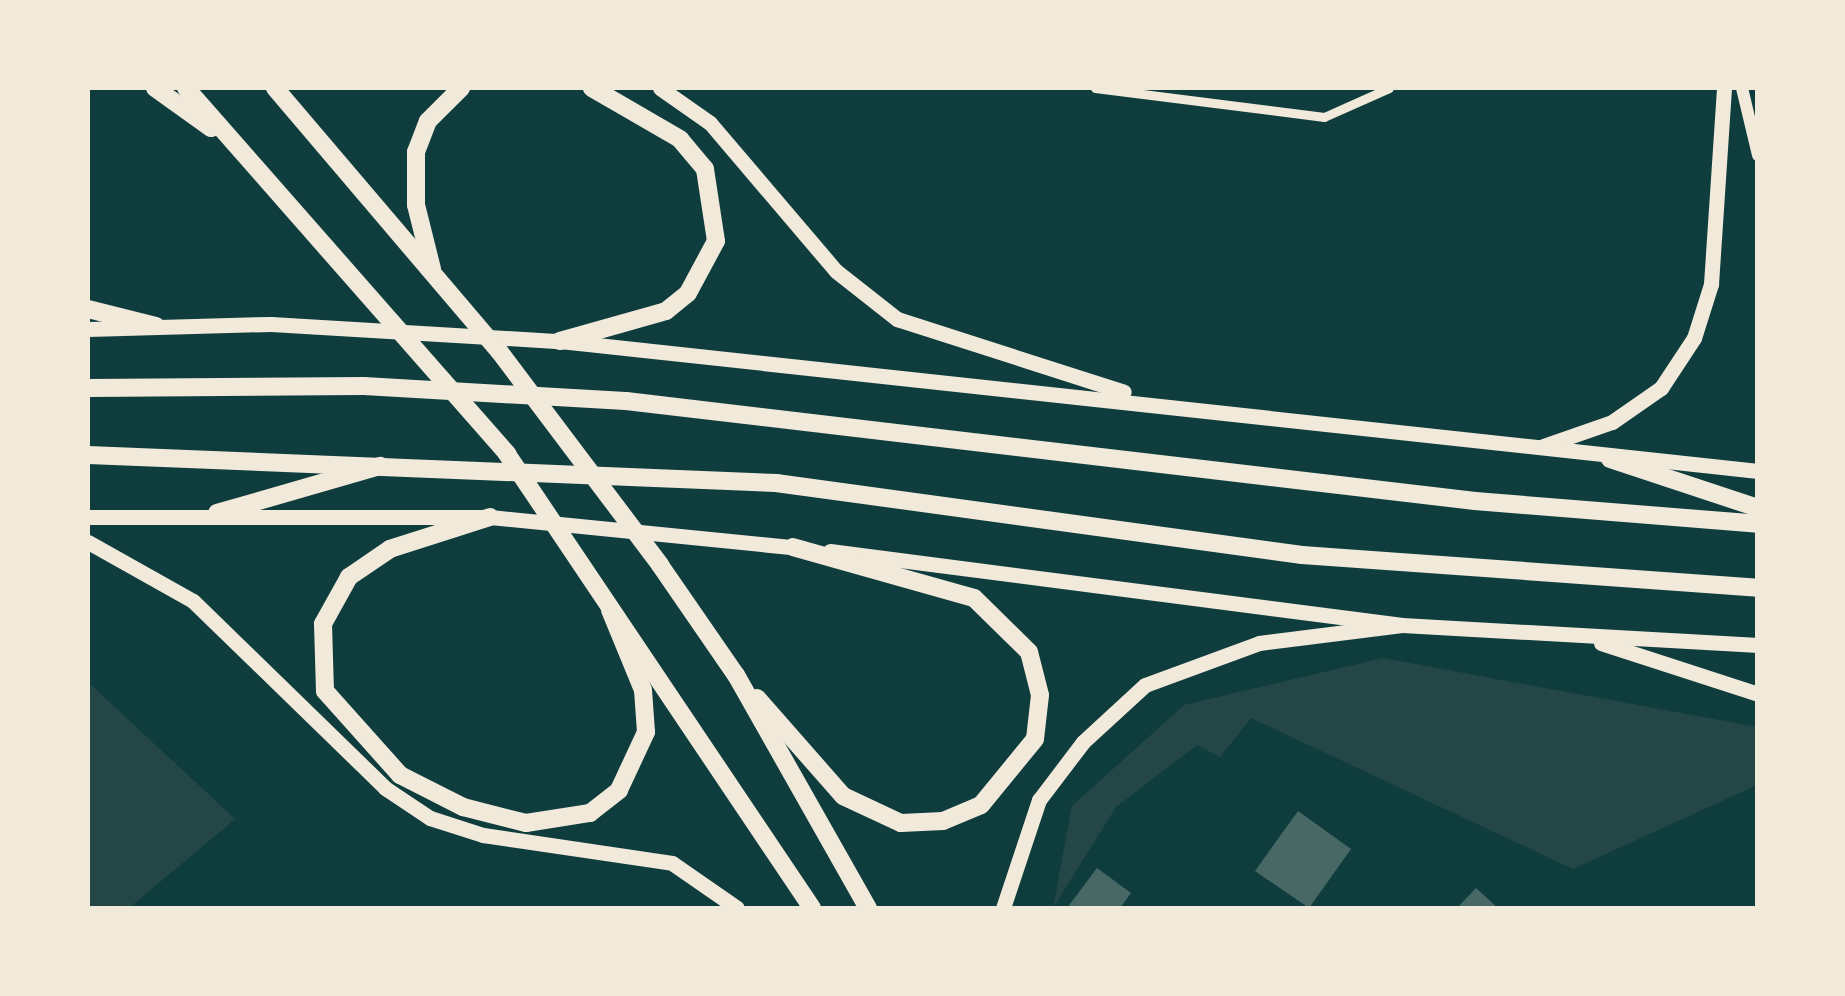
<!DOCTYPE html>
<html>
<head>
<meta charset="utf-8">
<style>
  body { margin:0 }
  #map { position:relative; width:1845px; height:996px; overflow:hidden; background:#0f3d3e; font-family:"PT Sans",sans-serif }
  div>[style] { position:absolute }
  .green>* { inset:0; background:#244646 }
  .building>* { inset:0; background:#486865 }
  .minor>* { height:9px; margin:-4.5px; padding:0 4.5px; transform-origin:4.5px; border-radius:4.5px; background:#f1e9da }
  .secondary>* { height:12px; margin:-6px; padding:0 6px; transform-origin:6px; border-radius:6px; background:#f1e9da }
  .trunk>* { height:15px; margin:-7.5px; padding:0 7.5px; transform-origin:7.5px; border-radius:7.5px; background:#f1e9da }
  .motorway>* { height:18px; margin:-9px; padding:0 9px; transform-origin:9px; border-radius:9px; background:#f1e9da }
  span { translate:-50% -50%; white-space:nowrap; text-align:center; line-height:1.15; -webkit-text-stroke:9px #f1e9da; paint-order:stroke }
  .frame { position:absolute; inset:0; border:90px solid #f1e9da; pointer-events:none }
</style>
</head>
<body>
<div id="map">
  <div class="green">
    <div style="clip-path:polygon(1383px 658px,1757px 727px,1757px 785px,1573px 869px,1251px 718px,1220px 757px,1197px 745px,1116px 807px,1053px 908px,1072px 806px,1184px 705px)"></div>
    <div style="clip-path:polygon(88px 682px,235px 819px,129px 908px,88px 908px)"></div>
  </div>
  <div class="building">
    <div style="clip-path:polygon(1298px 811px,1351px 849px,1309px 908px,1255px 871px)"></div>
    <div style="clip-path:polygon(1097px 868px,1131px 893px,1120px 908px,1067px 908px)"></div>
    <div style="clip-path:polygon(1476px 888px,1498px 908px,1457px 908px)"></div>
  </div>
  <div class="minor">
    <div style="left:1095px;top:88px;width:231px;rotate:7.2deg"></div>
    <div style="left:1324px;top:117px;width:71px;rotate:-24deg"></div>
  </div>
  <div class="secondary">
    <div style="left:1742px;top:88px;width:69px;rotate:76.6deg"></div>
  </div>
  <div class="trunk">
    <div style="left:660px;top:88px;width:61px;rotate:35deg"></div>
    <div style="left:710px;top:123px;width:194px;rotate:49.6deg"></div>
    <div style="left:836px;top:271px;width:78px;rotate:38.2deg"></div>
    <div style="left:897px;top:319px;width:238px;rotate:17.8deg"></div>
    <div style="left:88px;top:329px;width:183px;rotate:-1.6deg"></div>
    <div style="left:271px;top:324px;width:289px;rotate:3.4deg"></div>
    <div style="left:560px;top:341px;width:1205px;rotate:6.19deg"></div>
    <div style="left:1543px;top:446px;width:73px;rotate:-19.2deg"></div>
    <div style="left:1612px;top:422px;width:60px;rotate:-34.8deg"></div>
    <div style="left:1661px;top:388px;width:60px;rotate:-56.6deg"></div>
    <div style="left:1694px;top:338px;width:57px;rotate:-72.5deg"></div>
    <div style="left:1711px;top:284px;width:196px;rotate:-86.2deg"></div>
    <div style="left:88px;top:517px;width:402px"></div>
    <div style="left:490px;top:517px;width:314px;rotate:5.7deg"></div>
    <div style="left:88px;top:542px;width:120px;rotate:29.3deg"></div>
    <div style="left:193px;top:601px;width:268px;rotate:44.2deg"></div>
    <div style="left:385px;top:788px;width:54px;rotate:33.7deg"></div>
    <div style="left:430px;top:818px;width:56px;rotate:17.8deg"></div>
    <div style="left:483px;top:835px;width:191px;rotate:8.4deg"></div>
    <div style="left:672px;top:863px;width:79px;rotate:34.7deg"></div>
    <div style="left:830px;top:551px;width:577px;rotate:7.37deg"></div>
    <div style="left:1601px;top:643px;width:165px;rotate:18deg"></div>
    <div style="left:1003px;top:908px;width:114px;rotate:-71.6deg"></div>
    <div style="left:1039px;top:800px;width:73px;rotate:-52.8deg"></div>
    <div style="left:1083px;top:742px;width:84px;rotate:-42.6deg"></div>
    <div style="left:1145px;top:685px;width:121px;rotate:-20.2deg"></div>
    <div style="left:1259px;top:643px;width:144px;rotate:-7.2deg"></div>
    <div style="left:1402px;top:625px;width:357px;rotate:3.2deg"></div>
  </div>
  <div class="motorway">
    <div style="left:155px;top:88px;width:69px;rotate:35.5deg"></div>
    <div style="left:186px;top:88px;width:487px;rotate:48.7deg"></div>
    <div style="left:507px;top:454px;width:547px;rotate:56.11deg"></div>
    <div style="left:275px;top:88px;width:345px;rotate:49.6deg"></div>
    <div style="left:499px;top:351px;width:268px;rotate:53deg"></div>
    <div style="left:660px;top:565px;width:134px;rotate:55.4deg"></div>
    <div style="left:736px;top:675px;width:268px;rotate:60.5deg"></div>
    <div style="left:432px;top:269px;width:66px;rotate:-104deg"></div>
    <div style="left:416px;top:205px;width:53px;rotate:-90deg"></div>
    <div style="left:416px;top:152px;width:33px;rotate:-69deg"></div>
    <div style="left:428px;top:121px;width:47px;rotate:-45deg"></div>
    <div style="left:88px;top:309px;width:70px;rotate:14deg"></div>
    <div style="left:560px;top:341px;width:110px;rotate:-15.8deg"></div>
    <div style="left:666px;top:311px;width:28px;rotate:-39deg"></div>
    <div style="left:688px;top:293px;width:59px;rotate:-61.7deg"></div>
    <div style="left:716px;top:241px;width:73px;rotate:-98.7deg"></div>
    <div style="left:705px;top:169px;width:39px;rotate:-130deg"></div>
    <div style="left:680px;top:139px;width:102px;rotate:-149.9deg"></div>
    <div style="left:88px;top:388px;width:276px;rotate:-0.4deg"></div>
    <div style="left:364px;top:386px;width:262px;rotate:3.3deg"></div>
    <div style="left:626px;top:401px;width:855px;rotate:6.72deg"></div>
    <div style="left:1475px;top:501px;width:284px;rotate:4.6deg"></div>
    <div style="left:88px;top:455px;width:689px;rotate:2.33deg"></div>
    <div style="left:776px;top:483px;width:531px;rotate:7.79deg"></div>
    <div style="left:1302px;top:555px;width:457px;rotate:4.1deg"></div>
    <div style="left:1610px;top:459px;width:156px;rotate:18.3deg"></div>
    <div style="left:217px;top:513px;width:170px;rotate:-16.1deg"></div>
    <div style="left:490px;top:517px;width:105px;rotate:162.3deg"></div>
    <div style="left:390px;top:549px;width:50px;rotate:145.7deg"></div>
    <div style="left:349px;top:577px;width:54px;rotate:119deg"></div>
    <div style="left:323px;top:624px;width:67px;rotate:88.3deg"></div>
    <div style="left:325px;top:691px;width:113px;rotate:48.2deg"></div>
    <div style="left:400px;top:775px;width:71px;rotate:26.9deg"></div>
    <div style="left:463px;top:807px;width:65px;rotate:14.3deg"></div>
    <div style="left:526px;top:823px;width:65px;rotate:-8.9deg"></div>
    <div style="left:590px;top:813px;width:37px;rotate:-38deg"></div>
    <div style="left:619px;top:790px;width:64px;rotate:-65deg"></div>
    <div style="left:646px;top:732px;width:42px;rotate:-94.1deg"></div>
    <div style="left:643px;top:690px;width:87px;rotate:-112.4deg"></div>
    <div style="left:757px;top:698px;width:130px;rotate:48.7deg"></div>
    <div style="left:843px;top:796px;width:64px;rotate:25deg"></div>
    <div style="left:901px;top:823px;width:42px;rotate:-2.7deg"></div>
    <div style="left:943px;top:821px;width:41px;rotate:-22.8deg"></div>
    <div style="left:981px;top:805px;width:85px;rotate:-50.7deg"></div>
    <div style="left:1035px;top:739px;width:44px;rotate:-83.5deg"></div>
    <div style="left:1040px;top:695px;width:44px;rotate:-104.3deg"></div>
    <div style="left:1029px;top:652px;width:77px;rotate:-135.5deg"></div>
    <div style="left:974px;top:598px;width:188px;rotate:-164.3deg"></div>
  </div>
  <div class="frame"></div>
</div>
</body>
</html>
